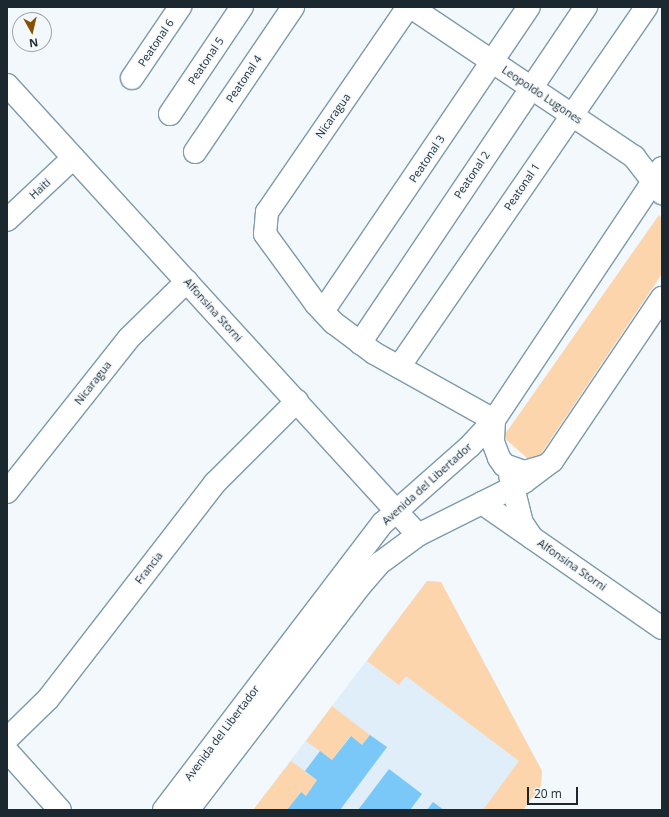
<!DOCTYPE html>
<html>
<head>
<meta charset="utf-8">
<style>
  body { margin:0 }
  #map { position:relative; width:669px; height:817px; overflow:hidden; background:#f2f8fc; font-family:"Open Sans",sans-serif }
  div>[style] { position:absolute }
  .built>* { inset:0; background:#dfeef8 }
  .green>* { inset:0; background:#fcd5ac }
  .building>* { inset:0; background:#79c8f7 }
  .roads { filter:drop-shadow(1px 0 #7e9aac) drop-shadow(-1px 0 #7e9aac) drop-shadow(0 1px #7e9aac) drop-shadow(0 -1px #7e9aac) }
  .minor>* { height:22px; margin:-11px; padding:0 11px; transform-origin:11px; border-radius:11px; background:#fff }
  .major>* { height:22px; margin:-11px; padding:0 11px; transform-origin:11px; border-radius:11px; background:#fff }
  span { translate:-50% -50%; white-space:nowrap; text-align:center; line-height:1.15; -webkit-text-stroke:3px #f2f8fc; paint-order:stroke }
  .street-label { font-size:11px; color:#1c282f }
  .frame { position:absolute; inset:0; border:8px solid #1c282f; pointer-events:none }
  .north { position:absolute; left:12px; top:12px; width:40px; height:40px; box-sizing:border-box; background:#f2f8fc; border:1px solid #9ca5aa; border-radius:50%; rotate:172deg; font-size:11px; font-weight:700; line-height:16px; text-align:center; color:#1c282f }
  .north::after { content:''; display:block; margin:auto; width:14px; height:18px; background:#875100; clip-path:polygon(50% 0,100% 100%,50% 72%,0 100%) }
  .scale { position:absolute; left:527px; top:787px; width:51px; height:18px; box-sizing:border-box; border:2px solid #1c282f; border-top:0; padding-left:5px; font-size:12px; line-height:14px; white-space:nowrap; color:#1c282f; -webkit-text-stroke:3px #f2f8fc; paint-order:stroke }
</style>
</head>
<body>
<div id="map">
  <div class="built">
    <div style="clip-path:polygon(427px 581px,441px 582px,542px 771px,541px 786px,523px 810px,253px 810px)"></div>
  </div>
  <div class="green">
    <div style="clip-path:polygon(659px 215px,662px 219px,662px 274px,534px 464px,503px 437px)"></div>
    <div style="clip-path:polygon(427px 581px,441px 582px,542px 771px,541px 786px,523px 810px,483px 810px,519px 761px,406px 676px,399px 685px,367px 661px)"></div>
    <div style="clip-path:polygon(332px 706px,370px 735px,362px 745px,350px 736px,332px 760px,306px 741px)"></div>
    <div style="clip-path:polygon(291px 761px,317px 780px,306px 796px,300px 792px,288px 810px,253px 810px)"></div>
  </div>
  <div class="building">
    <div style="clip-path:polygon(370px 735px,387px 747px,340px 810px,287px 810px,301px 792px,306px 796px,317px 780px,305px 771px,320px 751px,332px 760px,351px 736px,362px 745px)"></div>
    <div style="clip-path:polygon(389px 769px,422px 794px,410px 810px,358px 810px)"></div>
    <div style="clip-path:polygon(433px 802px,444px 810px,427px 810px)"></div>
  </div>
  <div class="roads">
    <div class="minor">
      <div style="left:408px;top:7px;width:249px;rotate:124.5deg"></div>
      <div style="left:267px;top:212px;width:22px;rotate:95deg"></div>
      <div style="left:265px;top:234px;width:87px;rotate:53.9deg"></div>
      <div style="left:316px;top:304px;width:26px;rotate:47deg"></div>
      <div style="left:334px;top:323px;width:50px;rotate:36.9deg"></div>
      <div style="left:374px;top:353px;width:137px;rotate:29.2deg"></div>
      <div style="left:411px;top:7px;width:269px;rotate:33.9deg"></div>
      <div style="left:634px;top:157px;width:46px;rotate:52.1deg"></div>
      <div style="left:132px;top:78px;width:86px;rotate:-55.9deg"></div>
      <div style="left:7px;top:85px;width:609px;rotate:47.59deg"></div>
      <div style="left:170px;top:114px;width:129px;rotate:-56.1deg"></div>
      <div style="left:195px;top:152px;width:175px;rotate:-55.9deg"></div>
      <div style="left:7px;top:220px;width:91px;rotate:-43.2deg"></div>
      <div style="left:323px;top:311px;width:367px;rotate:-55.9deg"></div>
      <div style="left:360px;top:343px;width:405px;rotate:-56.1deg"></div>
      <div style="left:399px;top:367px;width:437px;rotate:-55.5deg"></div>
      <div style="left:7px;top:492px;width:196px;rotate:-51.6deg"></div>
      <div style="left:129px;top:338px;width:81px;rotate:-44.5deg"></div>
      <div style="left:482px;top:503px;width:219px;rotate:34.8deg"></div>
      <div style="left:7px;top:739px;width:57px;rotate:-44.3deg"></div>
      <div style="left:48px;top:699px;width:273px;rotate:-52.3deg"></div>
      <div style="left:215px;top:483px;width:116px;rotate:-45deg"></div>
      <div style="left:7px;top:751px;width:79px;rotate:48.1deg"></div>
    </div>
    <div class="major">
      <div style="left:494px;top:420px;width:22px;rotate:93deg"></div>
      <div style="left:493px;top:442px;width:17px;rotate:69deg"></div>
      <div style="left:499px;top:458px;width:9px;rotate:54deg"></div>
      <div style="left:504px;top:465px;width:21px;rotate:19deg"></div>
      <div style="left:524px;top:472px;width:19px;rotate:-16deg"></div>
      <div style="left:510px;top:475px;width:49px;rotate:76deg"></div>
      <div style="left:522px;top:523px;width:18px;rotate:56deg"></div>
      <div style="left:164px;top:810px;width:361px;rotate:-52.7deg"></div>
      <div style="left:383px;top:523px;width:116px;rotate:-41.5deg"></div>
      <div style="left:470px;top:446px;width:35px;rotate:-47deg"></div>
      <div style="left:494px;top:420px;width:303px;rotate:-56.3deg"></div>
      <div style="left:188px;top:810px;width:281px;rotate:-52.5deg"></div>
      <div style="left:359px;top:587px;width:32px;rotate:-49deg"></div>
      <div style="left:380px;top:563px;width:47px;rotate:-36.4deg"></div>
      <div style="left:418px;top:535px;width:119px;rotate:-26.6deg"></div>
      <div style="left:524px;top:482px;width:35px;rotate:-37deg"></div>
      <div style="left:552px;top:461px;width:197px;rotate:-56deg"></div>
    </div>
  </div>
  <div class="street-label">
    <span style="left:156px;top:43px;rotate:-56deg">Peatonal 6</span>
    <span style="left:206px;top:61px;rotate:-56deg">Peatonal 5</span>
    <span style="left:244px;top:79px;rotate:-56deg">Peatonal 4</span>
    <span style="left:542px;top:95px;rotate:34deg">Leopoldo Lugones</span>
    <span style="left:333px;top:116px;rotate:-55deg">Nicaragua</span>
    <span style="left:427px;top:159px;rotate:-56deg">Peatonal 3</span>
    <span style="left:472px;top:175px;rotate:-56deg">Peatonal 2</span>
    <span style="left:522px;top:187px;rotate:-56deg">Peatonal 1</span>
    <span style="left:40px;top:189px;rotate:-43deg">Haití</span>
    <span style="left:213px;top:310px;rotate:48deg">Alfonsina Storni</span>
    <span style="left:93px;top:383px;rotate:-52deg">Nicaragua</span>
    <span style="left:427px;top:484px;rotate:-42deg">Avenida del Libertador</span>
    <span style="left:572px;top:565px;rotate:35deg">Alfonsina Storni</span>
    <span style="left:149px;top:568px;rotate:-52deg">Francia</span>
    <span style="left:222px;top:733px;rotate:-53deg">Avenida del Libertador</span>
  </div>
  <div class="frame"></div>
  <div class="north">N</div>
  <div class="scale">20 m</div>
</div>
</body>
</html>
